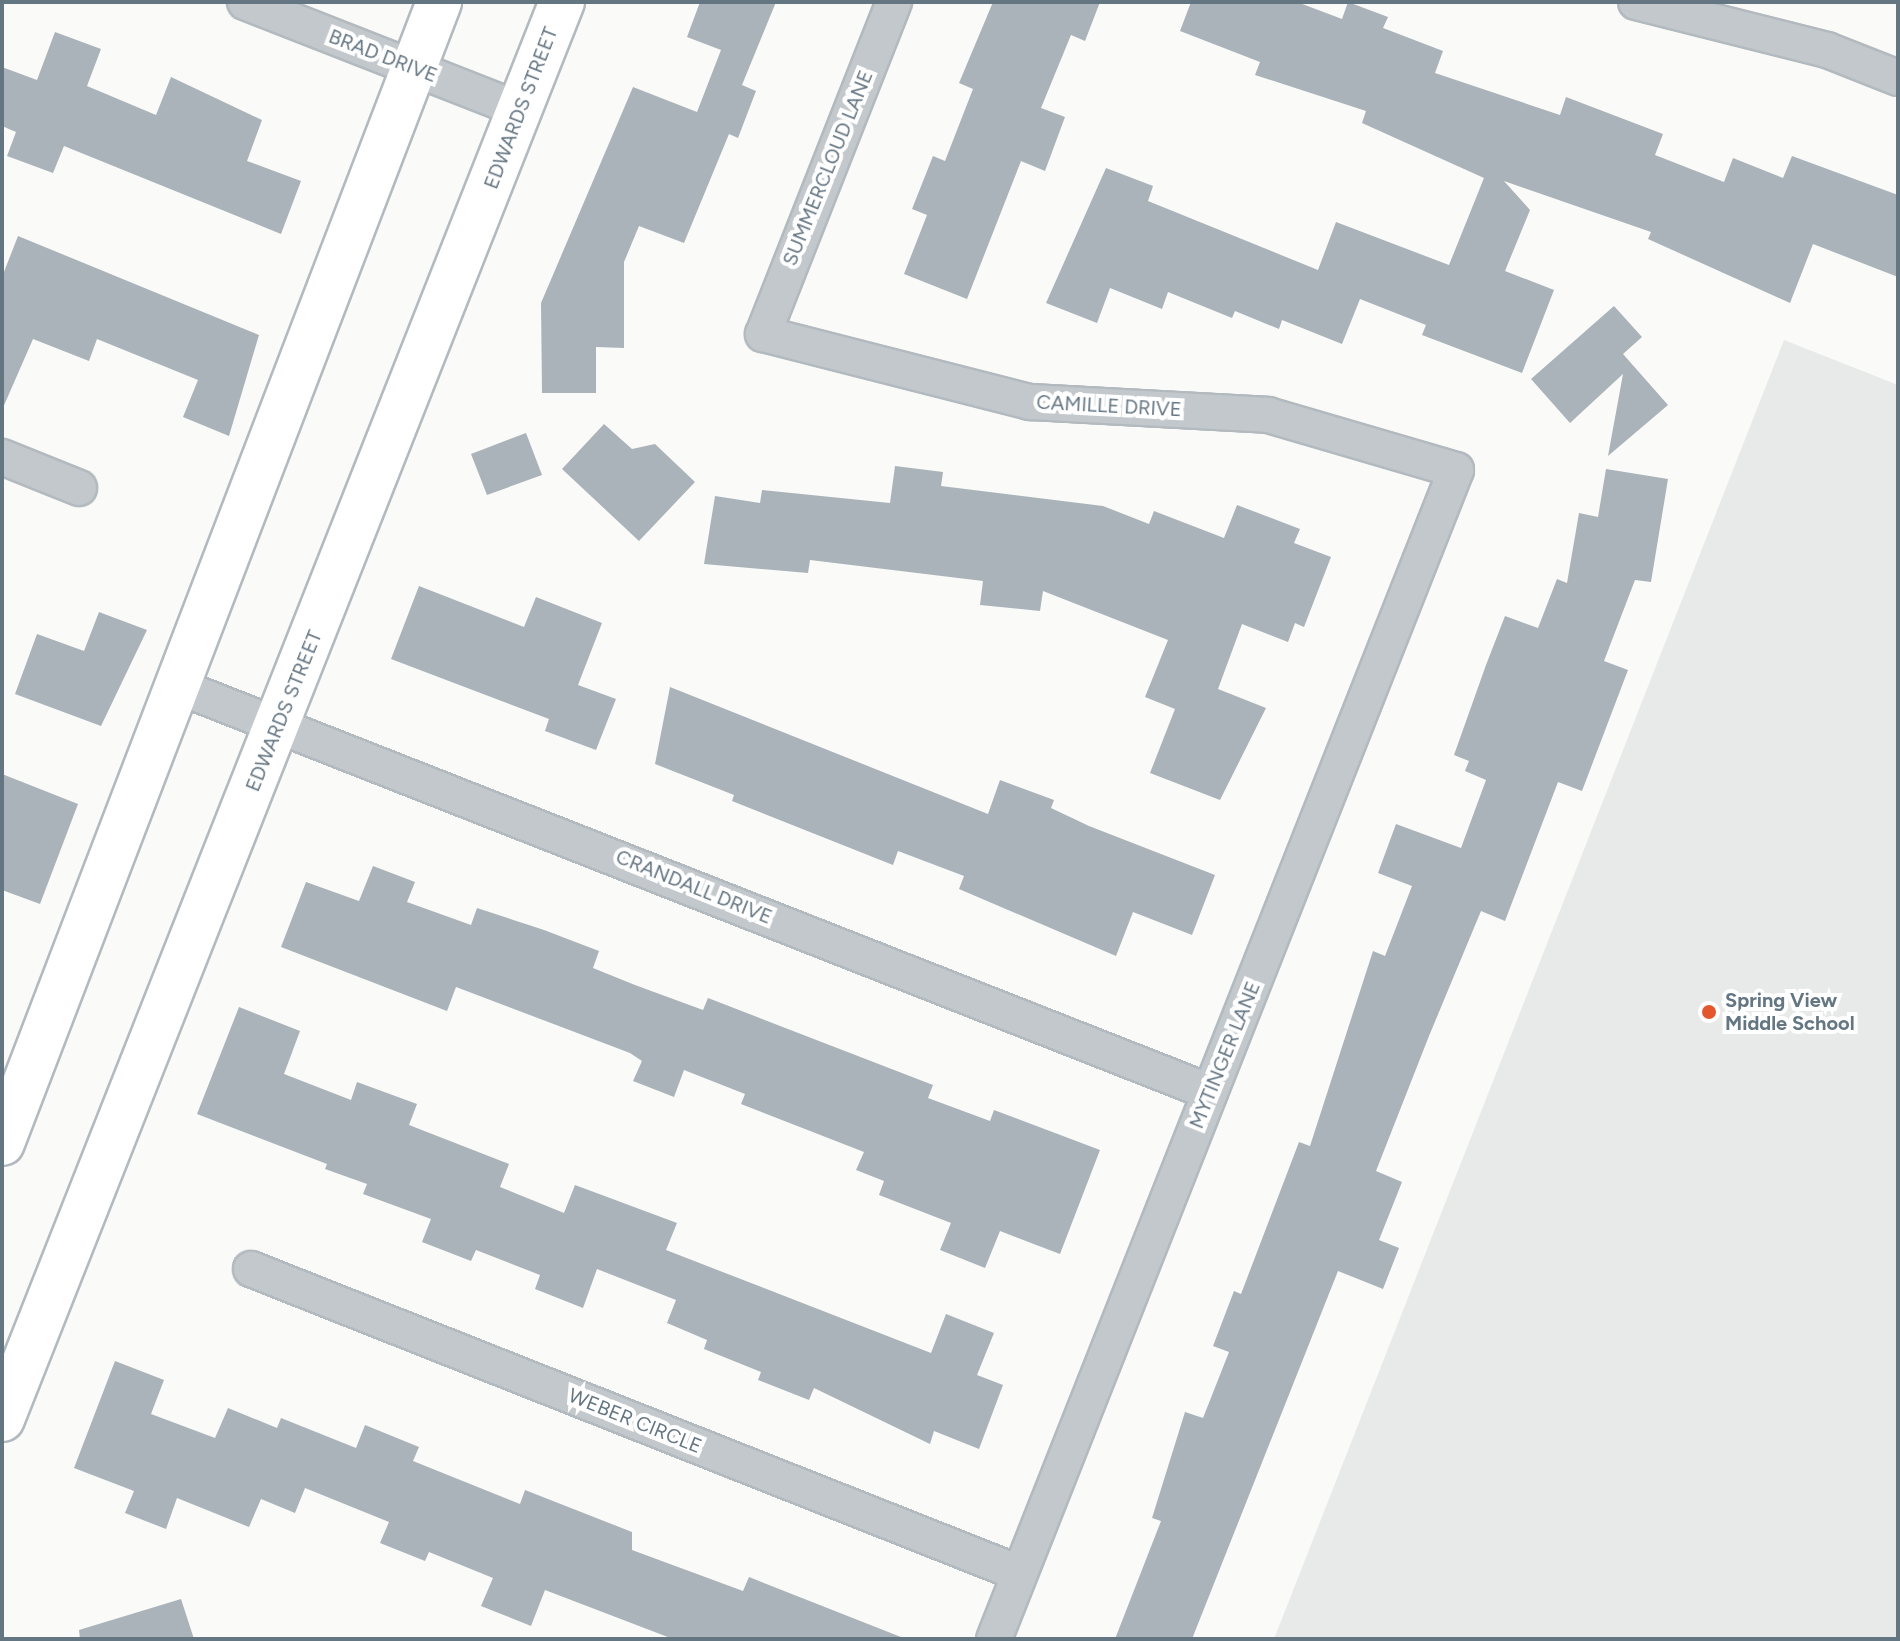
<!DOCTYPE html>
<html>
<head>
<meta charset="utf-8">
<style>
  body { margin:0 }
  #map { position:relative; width:1900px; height:1641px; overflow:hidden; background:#fafaf8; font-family:Figtree,sans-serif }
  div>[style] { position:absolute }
  .built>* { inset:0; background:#e8e9e9 }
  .building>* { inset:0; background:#aab3b9 }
  .roads { filter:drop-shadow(2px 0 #b3babf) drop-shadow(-2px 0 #b3babf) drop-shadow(0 2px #b3babf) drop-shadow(0 -2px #b3babf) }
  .minor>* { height:34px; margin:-17px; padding:0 17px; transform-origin:17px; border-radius:17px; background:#c3c8cc }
  .secondary>* { height:44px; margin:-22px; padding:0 22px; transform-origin:22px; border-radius:22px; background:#fff }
  .dots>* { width:22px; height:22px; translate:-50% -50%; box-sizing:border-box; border:4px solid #fff; border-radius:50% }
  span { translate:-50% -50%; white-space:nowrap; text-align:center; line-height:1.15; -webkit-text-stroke:8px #fff; paint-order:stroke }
  .street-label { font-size:20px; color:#657683 }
  .poi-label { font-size:20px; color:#657683; font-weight:700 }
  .left { translate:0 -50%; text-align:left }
  .frame { position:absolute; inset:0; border:4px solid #657683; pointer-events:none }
</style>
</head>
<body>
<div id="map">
  <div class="built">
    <div style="clip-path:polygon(1784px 340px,1898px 385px,1898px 1639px,1274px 1639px)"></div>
  </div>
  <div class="building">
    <div style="clip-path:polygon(700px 2px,776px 2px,742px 85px,756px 91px,738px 138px,729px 134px,684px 243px,639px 226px,624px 262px,624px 348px,596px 347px,596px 393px,542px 393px,541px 303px,633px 87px,697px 112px,721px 50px,687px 37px)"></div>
    <div style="clip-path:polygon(993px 2px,1100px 2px,1085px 41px,1071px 35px,1041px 108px,1065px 117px,1045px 171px,1021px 161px,967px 299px,904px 274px,927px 215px,912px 209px,933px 156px,945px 161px,973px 89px,959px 83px)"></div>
    <div style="clip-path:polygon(1191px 2px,1297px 2px,1342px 19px,1348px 2px,1388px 17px,1383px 28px,1443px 51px,1435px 73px,1560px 115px,1566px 97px,1621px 118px,1663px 134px,1655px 155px,1724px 182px,1733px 158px,1783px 178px,1792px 156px,1898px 195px,1898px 277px,1813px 244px,1790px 303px,1648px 239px,1651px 232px,1504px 181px,1530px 210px,1505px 271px,1554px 290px,1522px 373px,1422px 335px,1426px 325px,1360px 299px,1342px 344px,1282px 320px,1279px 329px,1235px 311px,1232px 318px,1168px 292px,1162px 309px,1110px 288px,1097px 323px,1046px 303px,1106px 168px,1153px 186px,1148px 201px,1318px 270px,1336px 222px,1449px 265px,1484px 178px,1362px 123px,1366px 111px,1255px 75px,1260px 62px,1180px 31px)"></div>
    <div style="clip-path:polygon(55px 32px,101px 49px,87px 86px,156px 115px,171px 77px,262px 120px,247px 161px,301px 181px,281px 234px,64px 146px,53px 173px,7px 156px,16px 132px,2px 126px,2px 67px,37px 80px)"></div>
    <div style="clip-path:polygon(18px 236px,259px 335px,229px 436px,183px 417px,198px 380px,97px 339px,89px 361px,33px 339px,2px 410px,2px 277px)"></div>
    <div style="clip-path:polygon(1614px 306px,1642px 337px,1623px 354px,1668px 405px,1608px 456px,1623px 374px,1570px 423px,1531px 379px)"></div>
    <div style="clip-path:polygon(604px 424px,632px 449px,655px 444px,695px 482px,639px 541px,562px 469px)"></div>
    <div style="clip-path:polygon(526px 433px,542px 475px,487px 495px,471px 454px)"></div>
    <div style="clip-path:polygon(895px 466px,943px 472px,941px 486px,1103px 506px,1149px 524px,1154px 511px,1224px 538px,1237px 505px,1300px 529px,1294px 543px,1331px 557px,1304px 627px,1295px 623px,1288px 642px,1242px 624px,1218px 689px,1266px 708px,1220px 800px,1150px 773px,1175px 709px,1145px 697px,1168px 640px,1043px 591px,1040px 611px,980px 605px,983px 581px,810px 560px,808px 573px,704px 564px,715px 496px,760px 503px,762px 490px,890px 503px)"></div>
    <div style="clip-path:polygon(1606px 469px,1668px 479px,1651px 582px,1635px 580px,1604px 661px,1628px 670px,1582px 791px,1558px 782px,1505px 921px,1481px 911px,1429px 1036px,1376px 1171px,1402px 1182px,1379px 1240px,1399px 1248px,1383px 1289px,1338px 1271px,1192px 1639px,1115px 1639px,1161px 1521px,1152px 1518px,1185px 1412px,1203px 1418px,1229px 1352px,1213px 1346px,1234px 1291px,1241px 1294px,1299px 1142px,1310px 1146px,1373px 951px,1385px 956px,1412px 886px,1378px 873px,1396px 824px,1461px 848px,1486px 780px,1465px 771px,1469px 761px,1454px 755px,1486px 665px,1505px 616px,1538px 628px,1557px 579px,1567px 583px,1579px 513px,1598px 517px)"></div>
    <div style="clip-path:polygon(419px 586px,524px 627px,536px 597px,602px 623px,578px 685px,616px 699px,596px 750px,545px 731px,549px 719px,391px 659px)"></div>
    <div style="clip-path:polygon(99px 612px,147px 630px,101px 726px,15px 694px,37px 634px,84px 651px)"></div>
    <div style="clip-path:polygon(670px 687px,988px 814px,1000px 780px,1054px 800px,1051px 808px,1089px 826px,1215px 875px,1192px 935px,1133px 912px,1116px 956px,959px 889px,964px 876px,898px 851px,893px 865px,732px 801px,734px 795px,655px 764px)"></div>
    <div style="clip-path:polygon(2px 774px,78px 804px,40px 904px,2px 890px)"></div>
    <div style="clip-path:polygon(373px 866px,415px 882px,407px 902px,471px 925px,477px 908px,544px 930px,599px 951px,593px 968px,635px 985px,703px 1010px,708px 998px,933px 1085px,928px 1098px,990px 1121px,994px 1110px,1100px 1150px,1060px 1254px,1000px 1231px,985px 1268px,940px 1250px,951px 1223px,879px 1195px,884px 1181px,856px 1170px,864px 1152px,741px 1104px,745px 1094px,684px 1070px,674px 1097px,633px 1081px,642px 1061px,630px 1053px,456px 987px,447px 1011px,281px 947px,306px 882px,359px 901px)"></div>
    <div style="clip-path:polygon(239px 1007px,300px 1031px,284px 1074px,351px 1100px,357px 1082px,417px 1104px,409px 1125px,509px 1164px,500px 1187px,564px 1213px,575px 1185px,677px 1223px,666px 1250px,931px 1353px,946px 1314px,994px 1333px,977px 1375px,1003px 1385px,979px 1449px,934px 1431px,930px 1444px,814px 1388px,809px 1400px,758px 1380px,761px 1372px,704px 1349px,707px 1340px,667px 1323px,676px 1300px,597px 1269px,583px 1308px,535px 1289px,540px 1275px,476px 1250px,471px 1261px,422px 1242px,431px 1219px,363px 1194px,367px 1184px,325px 1169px,327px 1164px,197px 1114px)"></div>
    <div style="clip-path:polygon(115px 1361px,164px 1380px,151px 1414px,215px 1438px,228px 1408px,277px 1428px,281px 1418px,356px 1448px,365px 1425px,419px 1447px,413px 1461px,520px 1504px,525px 1490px,632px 1532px,632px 1550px,743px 1591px,749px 1577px,906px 1639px,673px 1639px,545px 1590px,531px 1626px,481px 1606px,493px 1578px,429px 1552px,425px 1561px,380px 1543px,389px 1522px,305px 1488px,295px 1513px,261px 1499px,249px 1527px,177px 1498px,166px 1529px,125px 1513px,134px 1491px,74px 1468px)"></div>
    <div style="clip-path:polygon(181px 1599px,194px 1639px,80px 1639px,79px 1630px)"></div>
  </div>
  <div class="roads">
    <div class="minor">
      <div style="left:245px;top:2px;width:296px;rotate:21.4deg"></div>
      <div style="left:894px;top:2px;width:357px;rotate:111.5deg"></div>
      <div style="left:763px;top:334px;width:276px;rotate:14.3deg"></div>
      <div style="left:1030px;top:402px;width:238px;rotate:3.1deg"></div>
      <div style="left:1268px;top:415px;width:196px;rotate:16.3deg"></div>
      <div style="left:1456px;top:470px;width:1257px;rotate:111.56deg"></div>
      <div style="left:1636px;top:2px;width:197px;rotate:14.1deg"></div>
      <div style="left:1827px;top:50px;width:76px;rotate:21.5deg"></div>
      <div style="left:2px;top:457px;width:83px;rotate:21.9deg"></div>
      <div style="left:177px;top:686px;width:1110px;rotate:21.46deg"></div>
      <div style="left:251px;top:1269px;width:826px;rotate:21.6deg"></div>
    </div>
    <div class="secondary">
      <div style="left:2px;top:1143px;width:1222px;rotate:-69.04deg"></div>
      <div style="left:2px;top:1419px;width:1524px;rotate:-68.44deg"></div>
    </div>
  </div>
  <div class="dots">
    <div style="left:1709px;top:1012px;background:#e4572e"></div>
  </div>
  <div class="street-label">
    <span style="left:383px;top:56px;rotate:21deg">BRAD DRIVE</span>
    <span style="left:521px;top:108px;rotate:-69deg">EDWARDS STREET</span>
    <span style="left:828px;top:168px;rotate:-68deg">SUMMERCLOUD LANE</span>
    <span style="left:1109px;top:406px;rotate:3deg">CAMILLE DRIVE</span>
    <span style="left:284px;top:711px;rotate:-68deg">EDWARDS STREET</span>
    <span style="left:694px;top:887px;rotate:22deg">CRANDALL DRIVE</span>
    <span style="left:1225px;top:1055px;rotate:-68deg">MYTINGER LANE</span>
    <span style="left:635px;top:1421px;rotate:22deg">WEBER CIRCLE</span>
  </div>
  <div class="poi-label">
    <span class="left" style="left:1725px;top:1012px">Spring View<br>Middle School</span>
  </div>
  <div class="frame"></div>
</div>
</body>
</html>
